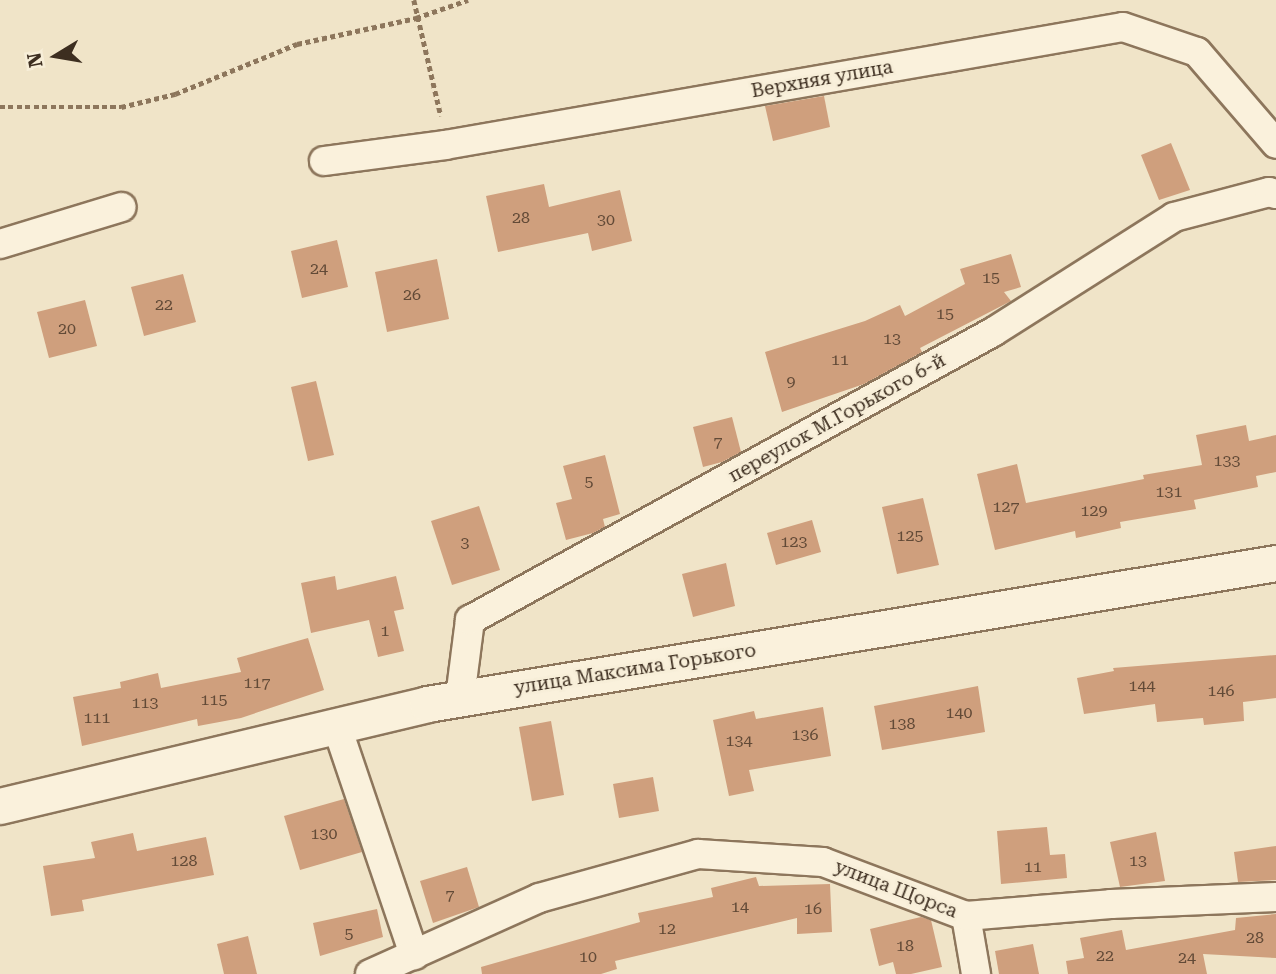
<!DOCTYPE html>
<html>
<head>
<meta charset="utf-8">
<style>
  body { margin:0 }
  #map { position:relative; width:1276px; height:974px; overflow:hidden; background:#f0e4c8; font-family:"Roboto Serif",serif }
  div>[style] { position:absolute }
  .building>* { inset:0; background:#cf9f7d }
  .path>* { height:4.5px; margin-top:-2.25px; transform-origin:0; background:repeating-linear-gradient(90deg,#8d765c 0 5px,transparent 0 8.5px) }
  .roads { filter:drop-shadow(2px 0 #8d765c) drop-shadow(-2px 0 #8d765c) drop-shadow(0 2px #8d765c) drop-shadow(0 -2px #8d765c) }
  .minor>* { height:28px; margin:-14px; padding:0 14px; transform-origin:14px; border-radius:14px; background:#faf1dc }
  .tertiary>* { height:35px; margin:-17.5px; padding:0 17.5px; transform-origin:17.5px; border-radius:17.5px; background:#faf1dc }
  span { translate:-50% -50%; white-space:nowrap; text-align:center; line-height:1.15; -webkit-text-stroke:5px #f7eed8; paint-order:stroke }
  .number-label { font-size:16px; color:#624a37 }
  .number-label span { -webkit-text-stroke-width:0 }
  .street-label { font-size:19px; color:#3d2e20 }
  .north { position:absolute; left:21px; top:21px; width:70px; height:70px; -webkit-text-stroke:5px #f7eed8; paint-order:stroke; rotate:259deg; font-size:19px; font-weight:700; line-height:28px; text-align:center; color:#3d2e20 }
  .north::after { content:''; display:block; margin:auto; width:24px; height:32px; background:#3d2e20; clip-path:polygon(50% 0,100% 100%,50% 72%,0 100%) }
</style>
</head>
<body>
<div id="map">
  <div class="building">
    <div style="clip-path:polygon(824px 96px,830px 127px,773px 141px,765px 106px)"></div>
    <div style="clip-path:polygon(1171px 143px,1190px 190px,1159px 200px,1141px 155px)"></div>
    <div style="clip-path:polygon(544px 184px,549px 207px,620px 190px,632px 241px,592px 251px,588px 233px,498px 252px,486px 196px)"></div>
    <div style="clip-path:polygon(337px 240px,348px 287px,302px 298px,291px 251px)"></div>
    <div style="clip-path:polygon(1011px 254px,1021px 287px,1004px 292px,1011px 301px,920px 348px,922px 352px,864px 384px,782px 412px,765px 352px,865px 321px,900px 305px,905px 316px,965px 284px,960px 269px)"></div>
    <div style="clip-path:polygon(437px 259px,449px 319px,387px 332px,375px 272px)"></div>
    <div style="clip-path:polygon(183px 274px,196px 322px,144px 336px,131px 287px)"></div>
    <div style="clip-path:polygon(85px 300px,97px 346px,49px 358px,37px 312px)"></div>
    <div style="clip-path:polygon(316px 381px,334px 455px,308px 461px,291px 387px)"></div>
    <div style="clip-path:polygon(732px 417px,741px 452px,722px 462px,703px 467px,693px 427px)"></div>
    <div style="clip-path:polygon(1246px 425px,1249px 441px,1276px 435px,1276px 472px,1256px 476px,1258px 487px,1194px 500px,1196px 509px,1120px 522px,1121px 528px,1076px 538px,1075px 531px,995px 550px,977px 474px,1017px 464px,1026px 503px,1144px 479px,1143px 475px,1202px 465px,1196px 435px)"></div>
    <div style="clip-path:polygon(605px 455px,620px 514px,603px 519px,605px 527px,593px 533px,566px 540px,556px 503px,572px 499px,563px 466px)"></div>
    <div style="clip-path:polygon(923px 498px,939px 565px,897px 574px,882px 507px)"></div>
    <div style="clip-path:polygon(479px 506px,500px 570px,452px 585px,431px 521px)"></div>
    <div style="clip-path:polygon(812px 520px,821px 552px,776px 565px,767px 533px)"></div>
    <div style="clip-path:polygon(726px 563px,735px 606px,693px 617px,682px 574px)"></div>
    <div style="clip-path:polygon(335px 576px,337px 590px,396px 576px,404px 609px,394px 611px,404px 651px,378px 657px,369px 620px,311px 633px,301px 583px)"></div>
    <div style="clip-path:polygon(308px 638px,324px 690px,241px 718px,198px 726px,197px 719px,82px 746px,73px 697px,121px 688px,120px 682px,158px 673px,161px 688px,241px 672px,237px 658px)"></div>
    <div style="clip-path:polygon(1276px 655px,1276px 698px,1243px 702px,1244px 721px,1204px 725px,1203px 718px,1157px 722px,1155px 704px,1084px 714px,1077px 678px,1114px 671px,1113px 668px)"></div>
    <div style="clip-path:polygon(978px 686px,985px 732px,882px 750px,874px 706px)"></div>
    <div style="clip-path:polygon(823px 707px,831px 756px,749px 770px,754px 791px,729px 796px,713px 720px,754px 711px,756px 719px)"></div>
    <div style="clip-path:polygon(551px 721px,564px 795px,532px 801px,519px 727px)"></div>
    <div style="clip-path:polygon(653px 777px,659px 811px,619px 818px,613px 784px)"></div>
    <div style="clip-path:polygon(344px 799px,362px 852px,300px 870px,284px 816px)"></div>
    <div style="clip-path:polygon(1047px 827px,1050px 855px,1065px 854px,1067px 878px,1001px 884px,997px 831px)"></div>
    <div style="clip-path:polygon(1156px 832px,1165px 881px,1120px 887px,1110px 842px)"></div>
    <div style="clip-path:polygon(133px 833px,137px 851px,206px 837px,214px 875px,82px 900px,84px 911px,51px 916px,43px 866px,95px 858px,91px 842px)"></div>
    <div style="clip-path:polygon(1276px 846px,1276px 880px,1238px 882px,1234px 852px)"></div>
    <div style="clip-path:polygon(467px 867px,479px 907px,433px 923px,420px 881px)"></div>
    <div style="clip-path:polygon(756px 877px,759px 886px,830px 884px,832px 932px,797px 934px,797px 918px,615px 961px,617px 969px,601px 974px,482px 974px,481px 967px,640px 922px,638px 913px,713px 897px,711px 888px)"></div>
    <div style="clip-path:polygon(377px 909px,383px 937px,320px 956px,313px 923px)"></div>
    <div style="clip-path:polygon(1276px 914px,1276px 958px,1203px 954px,1207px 974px,1068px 974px,1066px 961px,1084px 958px,1080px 938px,1122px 930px,1126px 950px,1235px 930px,1236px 918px)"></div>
    <div style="clip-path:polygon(921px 917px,931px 920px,942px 967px,911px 974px,896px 974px,893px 962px,879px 966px,870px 929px)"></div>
    <div style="clip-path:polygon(248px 936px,257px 974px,224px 974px,217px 944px)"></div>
    <div style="clip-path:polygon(1033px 944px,1039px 974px,999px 974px,995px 951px)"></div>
  </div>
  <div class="path">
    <div style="left:414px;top:0;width:119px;rotate:76.9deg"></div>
    <div style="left:0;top:107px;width:121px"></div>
    <div style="left:121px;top:107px;width:56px;rotate:-13.5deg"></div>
    <div style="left:175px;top:94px;width:132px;rotate:-22.3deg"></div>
    <div style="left:297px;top:44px;width:122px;rotate:-12.3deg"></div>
    <div style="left:416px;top:18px;width:55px;rotate:-19.1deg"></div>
  </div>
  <div class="roads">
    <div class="minor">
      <div style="left:324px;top:161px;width:122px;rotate:-7.5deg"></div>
      <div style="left:445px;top:145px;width:688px;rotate:-9.87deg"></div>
      <div style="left:1123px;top:27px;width:78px;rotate:18.7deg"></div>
      <div style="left:1197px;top:52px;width:121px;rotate:49.3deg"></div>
      <div style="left:0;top:244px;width:127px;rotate:-16.9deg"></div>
      <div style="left:460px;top:698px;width:79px;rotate:-82.7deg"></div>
      <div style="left:470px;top:620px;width:597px;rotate:-28.84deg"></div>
      <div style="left:993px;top:332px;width:214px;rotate:-32.4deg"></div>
      <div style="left:1174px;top:217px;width:98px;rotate:-14.7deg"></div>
      <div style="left:1269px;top:192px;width:7px;rotate:16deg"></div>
      <div style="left:337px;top:727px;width:241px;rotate:71.3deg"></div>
      <div style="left:966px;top:916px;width:59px;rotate:80.2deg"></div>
      <div style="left:370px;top:974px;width:185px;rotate:-24.2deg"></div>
      <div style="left:539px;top:898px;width:165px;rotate:-15.5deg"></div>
      <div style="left:698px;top:854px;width:125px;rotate:3.7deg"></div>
      <div style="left:823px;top:862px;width:153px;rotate:20.7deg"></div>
      <div style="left:966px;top:916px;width:145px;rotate:-4.7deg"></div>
      <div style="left:1111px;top:904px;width:165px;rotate:-2.4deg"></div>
    </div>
    <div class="tertiary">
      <div style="left:0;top:806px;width:439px;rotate:-13.4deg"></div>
      <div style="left:427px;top:704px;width:861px;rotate:-9.43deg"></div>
    </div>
  </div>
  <div class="number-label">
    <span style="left:521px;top:218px">28</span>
    <span style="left:606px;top:220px">30</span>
    <span style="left:319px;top:269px">24</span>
    <span style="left:991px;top:278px">15</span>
    <span style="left:412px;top:295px">26</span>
    <span style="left:164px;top:305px">22</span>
    <span style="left:945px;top:314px">15</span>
    <span style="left:67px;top:329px">20</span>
    <span style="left:892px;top:339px">13</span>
    <span style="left:840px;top:360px">11</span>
    <span style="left:791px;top:382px">9</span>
    <span style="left:718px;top:442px">7</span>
    <span style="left:1227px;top:461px">133</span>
    <span style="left:589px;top:482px">5</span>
    <span style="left:1169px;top:492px">131</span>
    <span style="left:1006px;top:507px">127</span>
    <span style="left:1094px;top:511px">129</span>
    <span style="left:910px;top:536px">125</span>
    <span style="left:794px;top:542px">123</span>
    <span style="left:465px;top:543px">3</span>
    <span style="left:385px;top:631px">1</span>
    <span style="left:257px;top:683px">117</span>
    <span style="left:1142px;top:686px">144</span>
    <span style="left:1221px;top:691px">146</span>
    <span style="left:214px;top:700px">115</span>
    <span style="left:145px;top:703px">113</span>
    <span style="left:959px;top:713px">140</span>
    <span style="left:97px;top:718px">111</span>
    <span style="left:902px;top:724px">138</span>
    <span style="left:805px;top:735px">136</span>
    <span style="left:739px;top:741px">134</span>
    <span style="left:324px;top:834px">130</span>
    <span style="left:184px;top:861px">128</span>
    <span style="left:1138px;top:861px">13</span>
    <span style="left:1033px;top:867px">11</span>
    <span style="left:450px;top:895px">7</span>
    <span style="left:740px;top:907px">14</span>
    <span style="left:813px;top:909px">16</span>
    <span style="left:667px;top:929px">12</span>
    <span style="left:349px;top:934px">5</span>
    <span style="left:1255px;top:938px">28</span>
    <span style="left:905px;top:946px">18</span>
    <span style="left:1105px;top:956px">22</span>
    <span style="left:588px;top:957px">10</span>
    <span style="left:1187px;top:958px">24</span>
  </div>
  <div class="street-label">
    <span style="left:822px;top:79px;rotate:-10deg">Верхняя улица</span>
    <span style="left:837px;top:418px;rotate:-29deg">переулок М.Горького 6-й</span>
    <span style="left:635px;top:669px;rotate:-9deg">улица Максима Горького</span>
    <span style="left:896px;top:889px;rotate:21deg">улица Щорса</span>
  </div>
  <div class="north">N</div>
</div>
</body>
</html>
